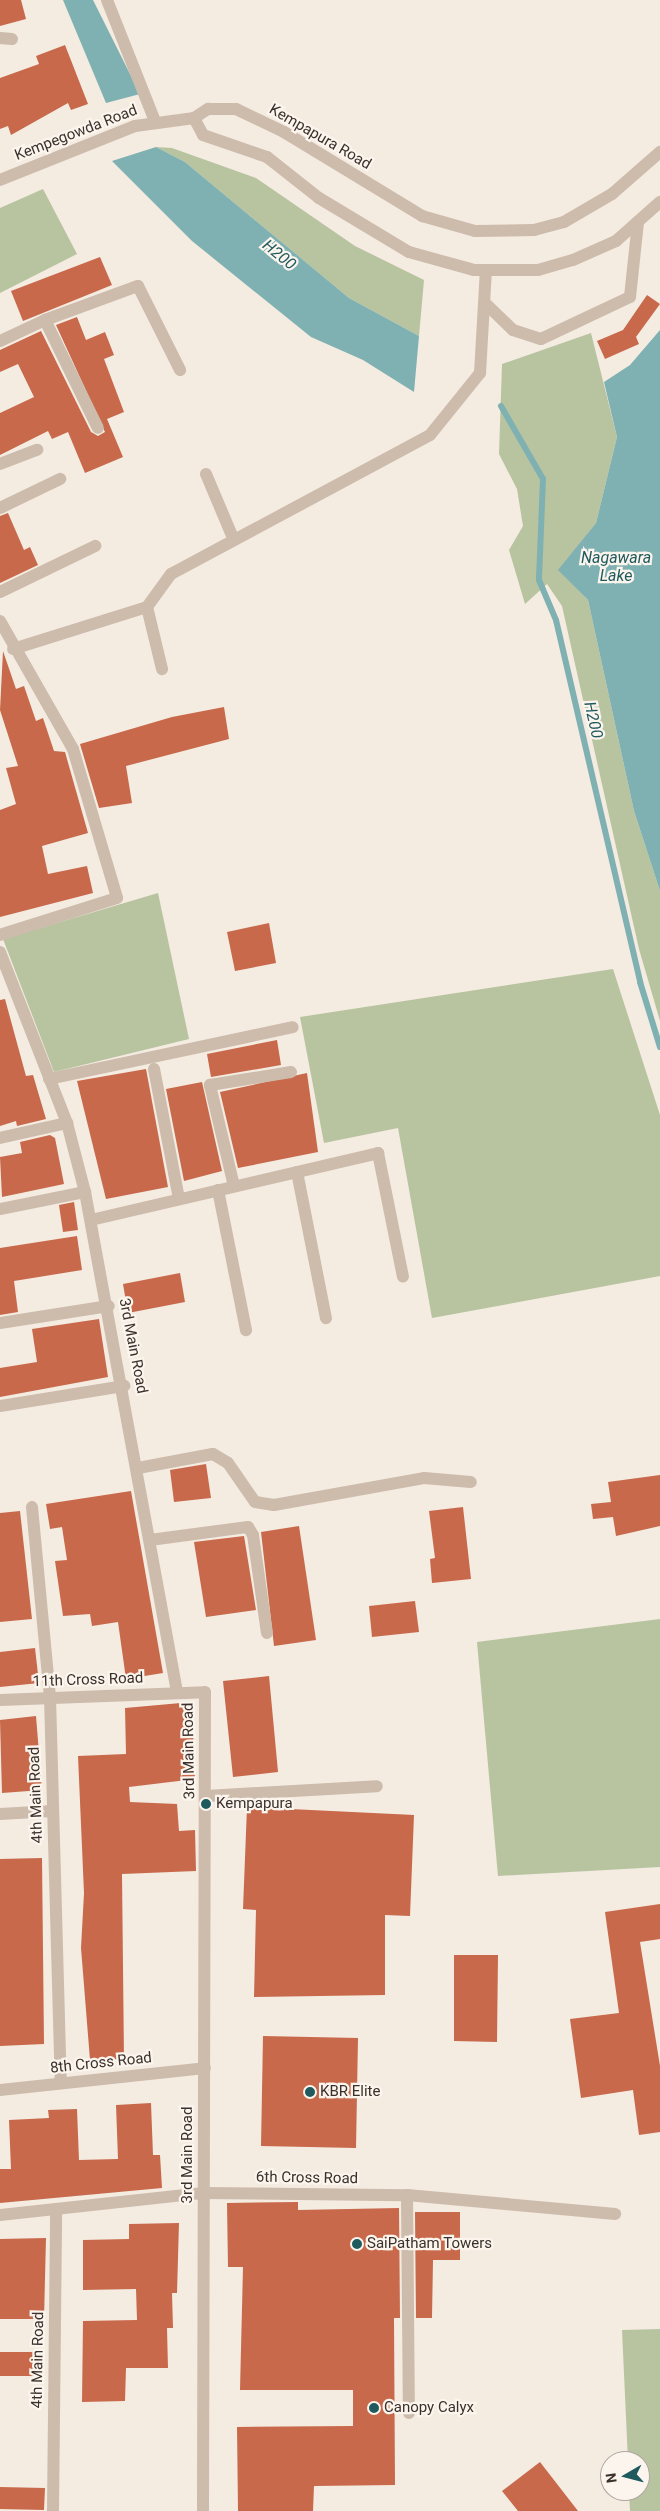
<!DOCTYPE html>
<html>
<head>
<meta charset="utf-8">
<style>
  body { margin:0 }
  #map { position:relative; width:660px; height:2511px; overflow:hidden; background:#f4ebe1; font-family:Roboto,sans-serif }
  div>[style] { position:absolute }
  .green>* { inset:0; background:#b8c4a0 }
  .water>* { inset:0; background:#7fb0b2 }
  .stream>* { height:6px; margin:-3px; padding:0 3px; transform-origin:3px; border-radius:3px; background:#7fb0b2 }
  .building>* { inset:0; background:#c8694b }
  .minor>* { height:12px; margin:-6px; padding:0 6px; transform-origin:6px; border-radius:6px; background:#cdbbac }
  .dots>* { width:14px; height:14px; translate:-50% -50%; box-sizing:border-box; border:2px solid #fbf5ee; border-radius:50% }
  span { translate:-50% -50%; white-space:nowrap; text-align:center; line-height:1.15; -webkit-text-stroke:4.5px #fbf5ee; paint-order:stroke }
  .street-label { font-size:15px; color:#3b302b }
  .poi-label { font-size:15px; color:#3b302b }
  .left { translate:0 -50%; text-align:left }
  .water-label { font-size:16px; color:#1f5a5e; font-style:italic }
  .north { position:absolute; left:600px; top:2451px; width:50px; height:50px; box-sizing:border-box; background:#fbf5ee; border:1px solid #aea6a0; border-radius:50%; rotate:262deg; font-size:14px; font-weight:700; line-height:20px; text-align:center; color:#3b302b }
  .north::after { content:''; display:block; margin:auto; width:18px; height:22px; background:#1f5a5e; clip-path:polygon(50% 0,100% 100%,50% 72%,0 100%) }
</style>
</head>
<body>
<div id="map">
  <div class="green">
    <div style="clip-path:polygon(156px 147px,172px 148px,256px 178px,355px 246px,424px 280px,419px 336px,349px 298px,185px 162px)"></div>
    <div style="clip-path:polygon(43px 189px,77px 254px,0 293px,0 208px)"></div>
    <div style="clip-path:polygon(591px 333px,617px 437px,596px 523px,559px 570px,588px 600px,634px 811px,660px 891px,660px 1021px,639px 949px,562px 606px,547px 584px,525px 604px,509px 550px,523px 526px,517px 489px,499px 454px,502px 364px)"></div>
    <div style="clip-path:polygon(158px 893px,189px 1039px,54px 1072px,3px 939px)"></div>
    <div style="clip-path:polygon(613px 969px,660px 1115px,660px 1276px,432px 1318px,398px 1128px,324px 1143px,300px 1017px)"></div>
    <div style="clip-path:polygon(660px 1619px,660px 1867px,498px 1876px,477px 1642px)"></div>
    <div style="clip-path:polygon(660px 2329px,660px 2511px,630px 2511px,629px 2491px,640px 2491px,640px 2461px,628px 2461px,622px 2330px)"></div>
  </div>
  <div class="water">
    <div style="clip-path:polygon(63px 0,93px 0,140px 94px,106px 103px)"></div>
    <div style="clip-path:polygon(156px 147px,185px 162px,349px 298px,419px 336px,414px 392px,363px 360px,311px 337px,192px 241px,112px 161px)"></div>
    <div style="clip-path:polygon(660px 330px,660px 891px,634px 811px,588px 600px,558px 570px,596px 523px,617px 437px,604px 382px,630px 365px)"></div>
  </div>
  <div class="stream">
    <div style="left:501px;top:406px;width:84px;rotate:60.1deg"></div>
    <div style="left:543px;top:479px;width:101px;rotate:92.3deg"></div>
    <div style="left:539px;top:580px;width:43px;rotate:67deg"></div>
    <div style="left:556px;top:620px;width:372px;rotate:76.9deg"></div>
    <div style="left:640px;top:982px;width:68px;rotate:72.9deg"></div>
  </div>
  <div class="building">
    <div style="clip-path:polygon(0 0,21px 0,26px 19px,0 26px)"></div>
    <div style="clip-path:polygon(65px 45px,88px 104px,71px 110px,68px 103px,11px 135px,8px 126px,0 129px,0 78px,39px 64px,36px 56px)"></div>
    <div style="clip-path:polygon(100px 257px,112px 285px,23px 321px,11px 291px)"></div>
    <div style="clip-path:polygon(647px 295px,660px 304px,636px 337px,639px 344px,605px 359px,597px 341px,623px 330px)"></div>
    <div style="clip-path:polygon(77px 317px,86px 340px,105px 332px,114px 355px,104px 359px,124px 412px,107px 419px,123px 457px,85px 473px,68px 432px,52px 439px,48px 431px,0 455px,0 413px,34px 397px,18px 364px,0 372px,0 350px,41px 331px,91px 432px,98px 436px,105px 432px,56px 325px)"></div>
    <div style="clip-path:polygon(8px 513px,24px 550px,30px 547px,38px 565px,0 583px,0 516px)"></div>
    <div style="clip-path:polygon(3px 651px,16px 689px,24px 686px,36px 721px,43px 718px,54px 751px,65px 752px,88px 833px,42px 846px,48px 874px,87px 866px,93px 893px,0 917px,0 810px,16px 804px,6px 768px,18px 766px,0 710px)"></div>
    <div style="clip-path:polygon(224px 707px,229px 739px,126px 766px,132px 803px,99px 808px,80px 744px,172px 717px)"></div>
    <div style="clip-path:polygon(269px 923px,276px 963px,235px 971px,227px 932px)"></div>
    <div style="clip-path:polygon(5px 999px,26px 1076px,33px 1075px,46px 1119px,17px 1126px,16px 1121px,0 1126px,0 1000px)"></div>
    <div style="clip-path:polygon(277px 1040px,281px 1065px,211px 1077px,207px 1054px)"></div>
    <div style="clip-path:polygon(146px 1069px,168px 1187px,106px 1199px,77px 1081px)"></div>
    <div style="clip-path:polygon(307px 1073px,318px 1152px,238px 1168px,220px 1092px)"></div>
    <div style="clip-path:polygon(202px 1082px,222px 1171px,184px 1181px,166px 1089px)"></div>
    <div style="clip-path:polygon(50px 1135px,55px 1138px,64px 1184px,2px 1197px,0 1157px,22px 1153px,20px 1142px)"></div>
    <div style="clip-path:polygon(74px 1202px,78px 1230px,63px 1232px,59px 1205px)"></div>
    <div style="clip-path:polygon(77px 1236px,82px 1270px,14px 1281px,18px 1312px,0 1315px,0 1248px)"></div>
    <div style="clip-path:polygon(180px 1273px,185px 1302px,128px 1313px,123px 1284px)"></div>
    <div style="clip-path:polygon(99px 1319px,108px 1377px,0 1397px,0 1368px,37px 1362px,32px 1329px)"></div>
    <div style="clip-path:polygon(206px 1464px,211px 1498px,174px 1502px,170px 1470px)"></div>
    <div style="clip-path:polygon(660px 1475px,660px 1526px,616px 1536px,613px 1517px,593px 1519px,591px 1504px,611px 1502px,608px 1482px)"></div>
    <div style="clip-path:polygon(131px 1491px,163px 1673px,126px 1679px,118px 1622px,92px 1626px,90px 1614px,63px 1616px,55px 1561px,67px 1560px,62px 1527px,50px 1529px,46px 1504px)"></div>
    <div style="clip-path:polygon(463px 1507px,471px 1579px,432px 1583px,430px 1559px,435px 1558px,429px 1511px)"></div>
    <div style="clip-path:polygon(20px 1511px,32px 1619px,0 1622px,0 1513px)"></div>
    <div style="clip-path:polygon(299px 1526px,316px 1640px,274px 1646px,261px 1532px)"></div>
    <div style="clip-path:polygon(244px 1536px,256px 1610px,206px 1617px,194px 1542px)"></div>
    <div style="clip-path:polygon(415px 1601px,419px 1632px,372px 1637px,369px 1606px)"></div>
    <div style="clip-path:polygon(35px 1648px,39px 1683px,0 1687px,0 1652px)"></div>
    <div style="clip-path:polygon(269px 1676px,278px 1772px,233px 1777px,223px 1681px)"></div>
    <div style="clip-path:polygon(192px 1702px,195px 1779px,129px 1787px,130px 1802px,177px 1804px,179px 1831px,195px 1830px,196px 1871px,122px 1874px,124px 2059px,90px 2060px,81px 1948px,84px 1893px,78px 1756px,126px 1754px,125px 1708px)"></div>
    <div style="clip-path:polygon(36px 1716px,42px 1790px,2px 1793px,0 1720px)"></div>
    <div style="clip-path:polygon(247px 1807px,414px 1815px,410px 1916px,385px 1915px,385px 1995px,254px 1997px,256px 1910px,243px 1909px)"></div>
    <div style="clip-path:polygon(42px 1858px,44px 2044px,0 2046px,0 1859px)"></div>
    <div style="clip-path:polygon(660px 1904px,660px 1939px,640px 1942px,660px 2066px,660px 2132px,639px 2135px,633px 2090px,581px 2098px,570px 2019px,619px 2013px,605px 1912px)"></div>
    <div style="clip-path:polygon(454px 1955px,498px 1955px,497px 2042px,454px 2041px)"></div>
    <div style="clip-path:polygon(263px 2036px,358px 2038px,356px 2148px,261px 2146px)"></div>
    <div style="clip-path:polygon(151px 2103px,153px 2155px,160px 2155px,162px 2188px,0 2203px,0 2169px,11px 2169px,9px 2120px,49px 2118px,48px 2110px,77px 2109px,79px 2160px,118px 2159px,116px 2105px)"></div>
    <div style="clip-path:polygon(298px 2202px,298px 2210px,399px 2208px,400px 2318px,394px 2318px,395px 2485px,314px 2486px,313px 2511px,238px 2511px,237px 2427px,353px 2426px,353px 2390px,240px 2390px,243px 2267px,228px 2267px,227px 2203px)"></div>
    <div style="clip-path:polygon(415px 2212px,460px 2212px,460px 2260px,433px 2260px,432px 2318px,416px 2318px)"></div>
    <div style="clip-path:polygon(179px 2223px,177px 2293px,172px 2293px,173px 2328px,167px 2328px,168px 2368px,126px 2368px,125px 2401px,82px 2402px,83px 2321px,137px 2320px,136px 2289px,83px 2290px,83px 2240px,129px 2239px,129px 2224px)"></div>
    <div style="clip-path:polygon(46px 2238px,44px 2319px,0 2319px,0 2239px)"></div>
    <div style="clip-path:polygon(0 2352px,39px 2352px,39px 2376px,0 2376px)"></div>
    <div style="clip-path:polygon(540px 2462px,578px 2511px,518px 2511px,502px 2491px)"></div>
    <div style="clip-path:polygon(0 2487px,45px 2488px,44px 2510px,0 2509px)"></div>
  </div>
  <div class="minor">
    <div style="left:107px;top:0;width:130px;rotate:68.4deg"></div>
    <div style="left:0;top:38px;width:12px;rotate:5deg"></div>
    <div style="left:194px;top:118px;width:19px;rotate:62deg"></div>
    <div style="left:203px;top:135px;width:68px;rotate:19deg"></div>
    <div style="left:267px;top:157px;width:66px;rotate:38.3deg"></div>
    <div style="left:319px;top:198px;width:105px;rotate:31deg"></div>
    <div style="left:409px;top:252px;width:67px;rotate:15.5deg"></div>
    <div style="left:474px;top:270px;width:64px"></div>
    <div style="left:538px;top:270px;width:36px;rotate:-16deg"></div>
    <div style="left:573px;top:260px;width:47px;rotate:-23.8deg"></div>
    <div style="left:616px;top:241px;width:59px;rotate:-41.6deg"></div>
    <div style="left:0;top:180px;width:145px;rotate:-21.8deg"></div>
    <div style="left:135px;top:126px;width:60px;rotate:-7.7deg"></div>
    <div style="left:194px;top:118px;width:17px;rotate:-33deg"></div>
    <div style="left:208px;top:109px;width:28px"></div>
    <div style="left:236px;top:109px;width:53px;rotate:25.6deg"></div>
    <div style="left:284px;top:132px;width:162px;rotate:31.3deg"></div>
    <div style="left:422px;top:216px;width:55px;rotate:15.8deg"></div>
    <div style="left:475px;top:231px;width:59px;rotate:-1deg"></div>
    <div style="left:534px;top:230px;width:31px;rotate:-15deg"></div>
    <div style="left:564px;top:222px;width:56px;rotate:-30.3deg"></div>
    <div style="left:612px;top:194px;width:64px;rotate:-41.2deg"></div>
    <div style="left:485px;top:303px;width:39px;rotate:44deg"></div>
    <div style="left:513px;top:330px;width:29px;rotate:18deg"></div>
    <div style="left:541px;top:339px;width:98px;rotate:-25.3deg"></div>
    <div style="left:630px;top:297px;width:75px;rotate:-83.9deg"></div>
    <div style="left:45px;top:320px;width:99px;rotate:-20.1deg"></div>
    <div style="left:138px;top:286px;width:94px;rotate:63.4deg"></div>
    <div style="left:0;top:341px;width:50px;rotate:-25deg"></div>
    <div style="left:45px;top:320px;width:120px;rotate:63.9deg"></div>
    <div style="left:0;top:464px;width:40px;rotate:-21deg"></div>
    <div style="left:206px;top:474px;width:69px;rotate:67.1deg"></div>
    <div style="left:0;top:508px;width:67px;rotate:-25.8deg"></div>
    <div style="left:0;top:592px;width:106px;rotate:-25.8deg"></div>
    <div style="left:147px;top:607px;width:64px;rotate:76.4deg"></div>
    <div style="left:0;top:621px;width:147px;rotate:60.3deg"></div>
    <div style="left:73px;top:749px;width:155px;rotate:73.5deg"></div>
    <div style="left:117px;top:898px;width:123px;rotate:162.5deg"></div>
    <div style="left:13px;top:649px;width:140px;rotate:-17.4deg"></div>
    <div style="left:147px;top:607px;width:41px;rotate:-54deg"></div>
    <div style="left:171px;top:574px;width:294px;rotate:-28.2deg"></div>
    <div style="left:430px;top:435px;width:80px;rotate:-51.1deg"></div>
    <div style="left:480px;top:373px;width:103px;rotate:-86.7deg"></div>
    <div style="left:0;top:952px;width:184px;rotate:68.6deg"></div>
    <div style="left:67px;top:1123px;width:71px;rotate:75.4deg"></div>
    <div style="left:85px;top:1192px;width:508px;rotate:79.57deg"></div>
    <div style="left:154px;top:1069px;width:132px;rotate:79.1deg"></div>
    <div style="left:49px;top:1079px;width:249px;rotate:-12deg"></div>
    <div style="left:0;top:1138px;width:69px;rotate:-12.6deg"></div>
    <div style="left:297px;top:1172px;width:149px;rotate:78.8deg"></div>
    <div style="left:234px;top:1186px;width:104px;rotate:-103.4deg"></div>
    <div style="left:210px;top:1085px;width:82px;rotate:-9.1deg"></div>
    <div style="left:218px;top:1190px;width:143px;rotate:78.7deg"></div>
    <div style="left:0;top:1209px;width:87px;rotate:-11.3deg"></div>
    <div style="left:91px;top:1220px;width:295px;rotate:-13.1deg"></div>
    <div style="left:378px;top:1153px;width:126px;rotate:78.6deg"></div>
    <div style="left:0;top:1323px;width:110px;rotate:-8.9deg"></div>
    <div style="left:0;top:1406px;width:126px;rotate:-9.2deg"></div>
    <div style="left:138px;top:1468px;width:76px;rotate:-10.6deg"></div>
    <div style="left:213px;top:1454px;width:17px;rotate:31deg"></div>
    <div style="left:228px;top:1463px;width:47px;rotate:55.3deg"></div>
    <div style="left:255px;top:1502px;width:19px;rotate:9deg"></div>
    <div style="left:274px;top:1505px;width:152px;rotate:-10.2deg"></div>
    <div style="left:424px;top:1478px;width:47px;rotate:4.9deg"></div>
    <div style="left:32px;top:1507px;width:191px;rotate:84.6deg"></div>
    <div style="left:50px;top:1697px;width:386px;rotate:88.4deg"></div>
    <div style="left:150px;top:1540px;width:99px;rotate:-7.6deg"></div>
    <div style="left:248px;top:1527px;width:9px;rotate:58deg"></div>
    <div style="left:253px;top:1535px;width:99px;rotate:81.9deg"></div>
    <div style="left:0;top:1700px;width:205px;rotate:-2.2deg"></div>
    <div style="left:205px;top:1692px;width:819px;rotate:90.14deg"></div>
    <div style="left:206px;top:1796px;width:171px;rotate:-3.3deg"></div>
    <div style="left:0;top:1814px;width:53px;rotate:-3.2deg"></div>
    <div style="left:0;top:2090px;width:206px;rotate:-6.1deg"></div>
    <div style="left:407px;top:2195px;width:218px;rotate:89.5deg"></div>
    <div style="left:0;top:2215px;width:205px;rotate:-6.2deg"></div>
    <div style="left:204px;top:2193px;width:203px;rotate:0.6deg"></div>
    <div style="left:407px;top:2195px;width:209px;rotate:5.2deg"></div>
    <div style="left:53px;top:2511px;width:302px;rotate:-89.4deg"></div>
  </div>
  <div class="dots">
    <div style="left:206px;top:1804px;background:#1f5a5e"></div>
    <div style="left:310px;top:2092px;background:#1f5a5e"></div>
    <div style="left:357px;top:2244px;background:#1f5a5e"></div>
    <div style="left:374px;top:2408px;background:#1f5a5e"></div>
  </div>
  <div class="street-label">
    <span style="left:76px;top:133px;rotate:-21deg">Kempegowda Road</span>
    <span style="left:320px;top:137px;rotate:30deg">Kempapura Road</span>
    <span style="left:133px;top:1346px;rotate:79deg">3rd Main Road</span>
    <span style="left:88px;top:1680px;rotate:-2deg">11th Cross Road</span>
    <span style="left:189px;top:1751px;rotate:-91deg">3rd Main Road</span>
    <span style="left:36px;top:1795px;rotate:-92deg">4th Main Road</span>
    <span style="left:101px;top:2063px;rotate:-6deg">8th Cross Road</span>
    <span style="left:188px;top:2155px;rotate:-90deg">3rd Main Road</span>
    <span style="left:307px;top:2178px;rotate:1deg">6th Cross Road</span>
    <span style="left:38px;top:2360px;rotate:-89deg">4th Main Road</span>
  </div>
  <div class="poi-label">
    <span class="left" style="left:216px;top:1804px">Kempapura</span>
    <span class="left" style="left:320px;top:2092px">KBR Elite</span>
    <span class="left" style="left:367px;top:2244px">SaiPatham Towers</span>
    <span class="left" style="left:384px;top:2408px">Canopy Calyx</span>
  </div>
  <div class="water-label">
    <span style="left:279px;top:255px;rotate:39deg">H200</span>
    <span style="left:616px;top:567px">Nagawara<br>Lake</span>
    <span style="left:593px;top:720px;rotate:77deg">H200</span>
  </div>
  <div class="north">N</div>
</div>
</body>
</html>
